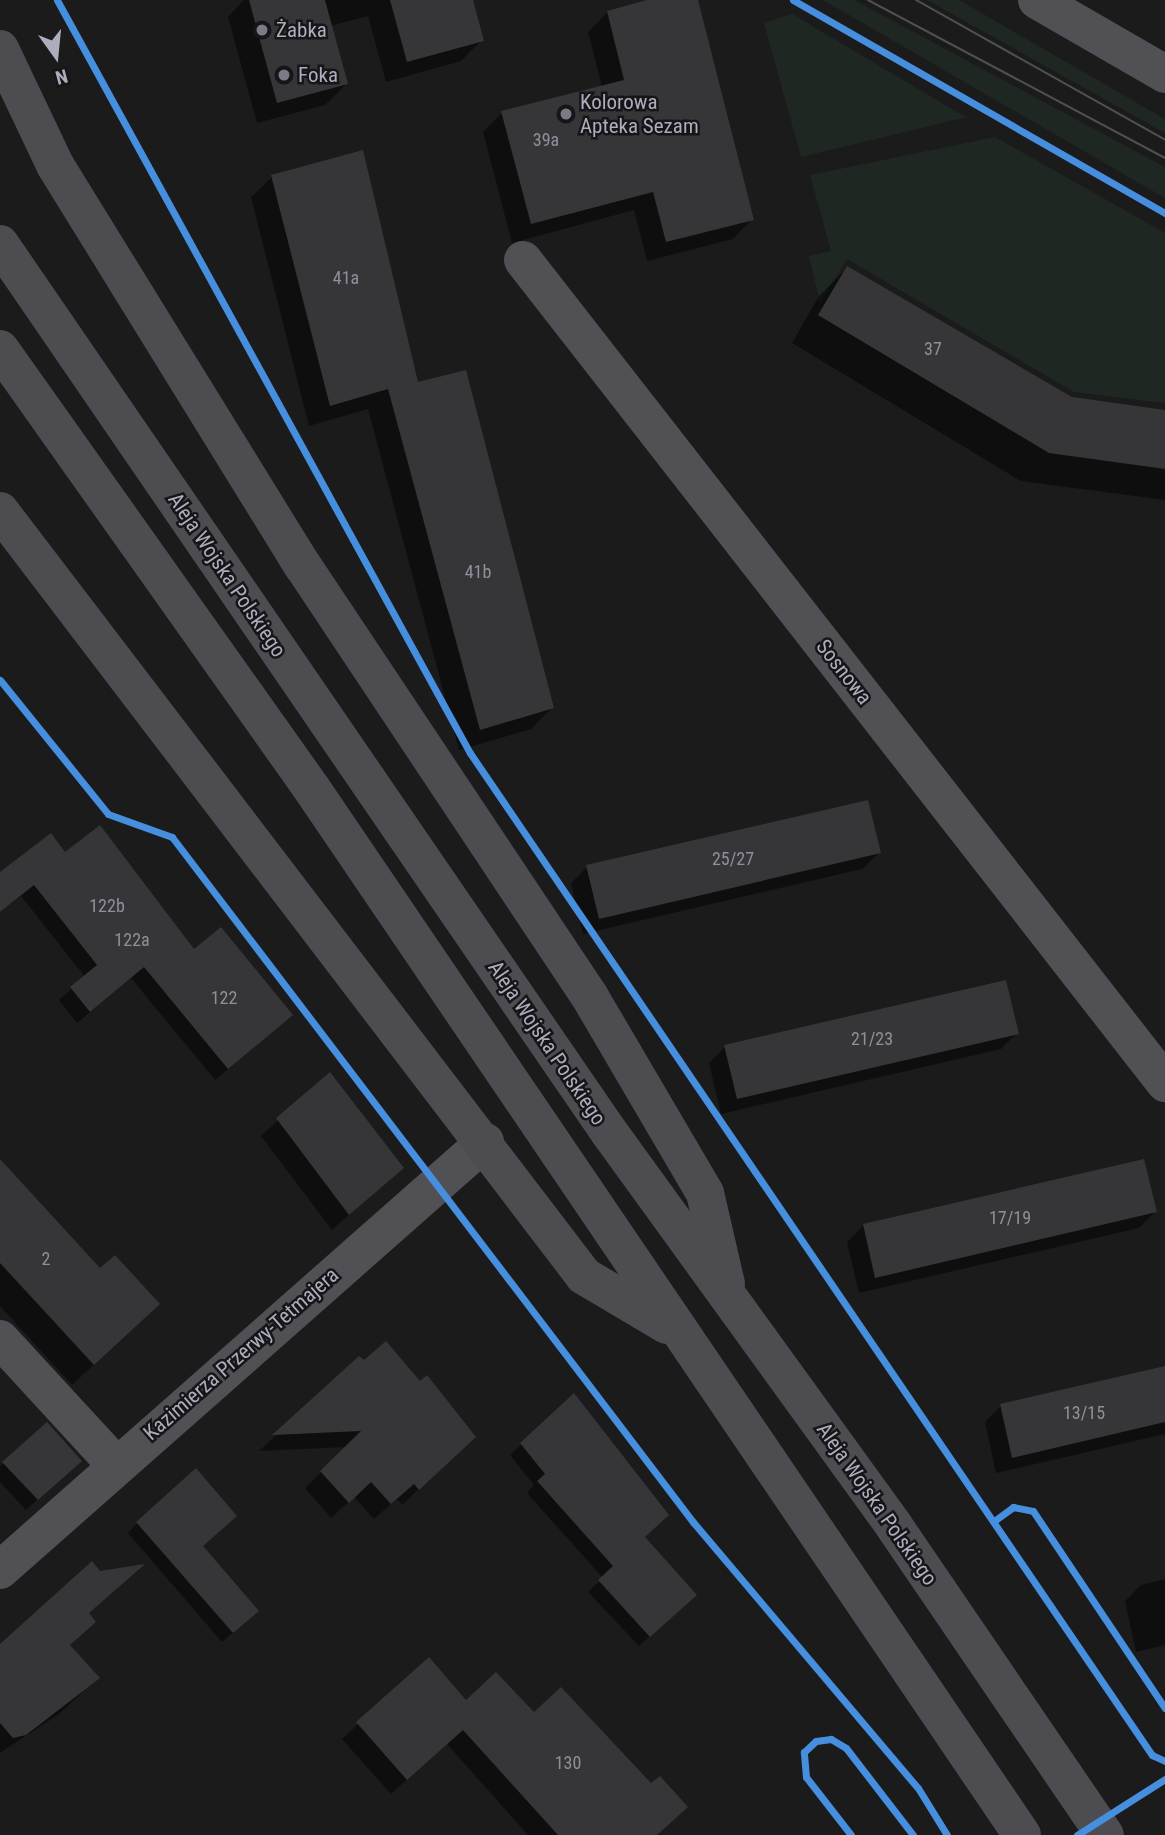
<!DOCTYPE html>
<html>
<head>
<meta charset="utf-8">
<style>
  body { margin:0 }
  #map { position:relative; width:1165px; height:1835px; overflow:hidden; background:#1b1b1c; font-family:"Roboto Condensed",sans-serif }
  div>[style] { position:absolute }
  .green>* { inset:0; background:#1f2722 }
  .shadow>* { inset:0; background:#0007 }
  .building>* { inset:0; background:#363638 }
  .minor>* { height:38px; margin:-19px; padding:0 19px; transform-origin:19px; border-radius:19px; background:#505055 }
  .major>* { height:38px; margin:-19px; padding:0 19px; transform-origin:19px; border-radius:19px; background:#4d4d51 }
  .tram>* { height:2px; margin:-1px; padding:0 1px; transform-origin:1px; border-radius:1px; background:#505054 }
  .cycleway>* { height:7px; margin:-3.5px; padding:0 3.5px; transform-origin:3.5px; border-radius:3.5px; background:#468fdf }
  .dots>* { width:19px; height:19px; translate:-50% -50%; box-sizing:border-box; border:4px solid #161518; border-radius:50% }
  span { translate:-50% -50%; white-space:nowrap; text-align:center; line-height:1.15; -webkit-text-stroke:5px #161518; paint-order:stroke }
  .number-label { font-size:18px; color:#8e909c }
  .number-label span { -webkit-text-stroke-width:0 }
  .poi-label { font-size:21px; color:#acaebe }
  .left { translate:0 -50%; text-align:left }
  .street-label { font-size:21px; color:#acaebe }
  .north { position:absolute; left:21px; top:21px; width:70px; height:70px; -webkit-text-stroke:5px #161518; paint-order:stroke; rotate:165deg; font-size:19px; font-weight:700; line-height:28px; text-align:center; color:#acaebe }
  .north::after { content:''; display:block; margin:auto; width:24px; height:32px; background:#acaebe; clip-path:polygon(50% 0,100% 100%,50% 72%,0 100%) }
</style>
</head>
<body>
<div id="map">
  <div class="green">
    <div style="clip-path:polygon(823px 0,854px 0,1165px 167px,1165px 198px)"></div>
    <div style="clip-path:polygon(927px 0,959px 0,1165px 119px,1165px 133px)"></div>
    <div style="clip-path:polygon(792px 14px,957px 112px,967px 117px,801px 157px,764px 23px)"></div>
    <div style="clip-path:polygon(995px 137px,1165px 233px,1165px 403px,1074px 392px,847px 259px,820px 303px,809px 256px,831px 251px,810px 175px)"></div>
  </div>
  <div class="shadow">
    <div style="clip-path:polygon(244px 0,469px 0,482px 40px,461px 61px,386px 82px,368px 16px,330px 26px,346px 84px,325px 105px,257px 123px,228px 17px)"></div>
    <div style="clip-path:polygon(654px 0,696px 0,752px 219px,733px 239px,647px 261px,634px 210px,512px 243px,483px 132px,502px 113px,602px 87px,588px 32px,608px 12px)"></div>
    <div style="clip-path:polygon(272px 177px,417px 384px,552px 708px,531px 729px,459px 750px,368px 409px,309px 426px,251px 197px)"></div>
    <div style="clip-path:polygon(847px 268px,1071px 398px,1165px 413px,1165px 500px,1021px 481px,792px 343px,819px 296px)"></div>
    <div style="clip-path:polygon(879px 853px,862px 869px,583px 934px,571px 883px,587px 867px)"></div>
    <div style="clip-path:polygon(65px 854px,194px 951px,291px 1015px,215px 1080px,131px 978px,77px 1023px,59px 1000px,85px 977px,21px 896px,0 912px,0 875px)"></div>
    <div style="clip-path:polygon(1017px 1033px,1001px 1049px,721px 1114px,709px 1063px,725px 1047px)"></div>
    <div style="clip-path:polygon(329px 1075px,402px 1168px,332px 1230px,261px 1136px)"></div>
    <div style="clip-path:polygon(0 1161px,137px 1325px,72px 1385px,0 1306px)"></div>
    <div style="clip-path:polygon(1155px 1212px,1139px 1228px,859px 1293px,847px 1242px,863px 1226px)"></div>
    <div style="clip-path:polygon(359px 1358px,420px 1383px,457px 1453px,402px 1505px,397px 1499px,374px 1519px,354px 1497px,331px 1518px,305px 1488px,347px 1447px,259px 1451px)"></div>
    <div style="clip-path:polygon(1165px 1368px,1165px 1434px,996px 1473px,985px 1422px,1001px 1406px)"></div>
    <div style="clip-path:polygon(574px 1396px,643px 1538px,684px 1606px,639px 1646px,588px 1592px,603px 1578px,527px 1493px,534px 1485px,510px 1455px)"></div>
    <div style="clip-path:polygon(47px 1425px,68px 1472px,26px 1510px,0 1482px,0 1466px)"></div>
    <div style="clip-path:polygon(137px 1523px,201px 1547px,247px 1621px,222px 1642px,128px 1533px)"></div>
    <div style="clip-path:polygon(100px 1572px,68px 1646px,98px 1678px,59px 1714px,0 1753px,0 1647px)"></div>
    <div style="clip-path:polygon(1165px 1579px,1165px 1645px,1136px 1652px,1125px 1601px,1141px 1585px)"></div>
    <div style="clip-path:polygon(429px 1659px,466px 1702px,656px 1835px,528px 1835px,447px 1744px,391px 1794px,342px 1739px)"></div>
  </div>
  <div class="building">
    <div style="clip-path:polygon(249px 0,325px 0,348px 84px,277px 103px)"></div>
    <div style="clip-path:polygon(390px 0,473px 0,484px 41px,407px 62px)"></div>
    <div style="clip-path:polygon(647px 0,698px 0,754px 220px,666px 242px,653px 192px,531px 224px,501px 111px,624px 80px,607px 11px)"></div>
    <div style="clip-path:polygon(363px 150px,418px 382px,466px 370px,554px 708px,480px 730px,388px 389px,330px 406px,271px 175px)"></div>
    <div style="clip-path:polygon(847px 266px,1072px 397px,1165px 410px,1165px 469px,1049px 453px,818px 315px)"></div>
    <div style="clip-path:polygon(868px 800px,881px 853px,599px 919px,586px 865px)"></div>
    <div style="clip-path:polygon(100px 825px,194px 949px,221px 927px,293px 1015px,228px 1069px,144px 967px,90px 1012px,70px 987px,97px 965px,34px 885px,0 912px,0 872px,51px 833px,65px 852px)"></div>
    <div style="clip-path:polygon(1006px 980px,1019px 1034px,737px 1099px,724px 1045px)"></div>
    <div style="clip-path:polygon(330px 1072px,404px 1168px,349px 1215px,276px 1118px)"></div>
    <div style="clip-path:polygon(0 1159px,100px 1268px,115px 1255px,160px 1304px,94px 1365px,0 1263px)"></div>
    <div style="clip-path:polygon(1144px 1159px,1157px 1212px,875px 1278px,863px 1224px)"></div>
    <div style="clip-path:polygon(386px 1341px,420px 1381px,427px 1375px,476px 1437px,419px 1490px,414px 1484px,391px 1504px,371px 1482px,349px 1503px,320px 1471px,361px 1431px,272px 1435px,359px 1356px,364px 1360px)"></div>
    <div style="clip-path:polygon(1165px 1366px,1165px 1422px,1012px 1458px,1000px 1404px)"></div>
    <div style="clip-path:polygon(574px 1393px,669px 1515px,645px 1537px,697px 1595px,650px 1637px,598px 1580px,613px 1566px,537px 1481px,545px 1474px,520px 1443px)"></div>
    <div style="clip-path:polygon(47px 1422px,82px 1461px,38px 1500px,2px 1462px)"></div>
    <div style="clip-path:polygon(196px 1468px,237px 1516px,203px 1546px,259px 1611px,233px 1633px,136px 1522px)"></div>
    <div style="clip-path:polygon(92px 1561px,100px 1571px,145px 1564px,89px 1613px,96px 1622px,70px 1645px,100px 1678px,26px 1735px,13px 1738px,0 1723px,0 1644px)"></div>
    <div style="clip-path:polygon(429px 1657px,466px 1700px,496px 1672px,534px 1712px,561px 1687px,651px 1783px,660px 1776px,688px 1807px,657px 1835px,558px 1835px,463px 1730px,407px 1780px,356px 1722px)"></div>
  </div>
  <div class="minor">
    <div style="left:1037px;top:0;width:148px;rotate:30deg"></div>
    <div style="left:523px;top:260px;width:1044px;rotate:52.04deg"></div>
    <div style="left:0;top:1339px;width:171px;rotate:47.4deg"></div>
    <div style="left:0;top:1570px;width:647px;rotate:-41.43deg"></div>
  </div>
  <div class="major">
    <div style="left:0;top:49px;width:128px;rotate:64.6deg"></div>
    <div style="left:55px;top:165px;width:471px;rotate:58.3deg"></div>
    <div style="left:303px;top:566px;width:518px;rotate:56.34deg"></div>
    <div style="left:590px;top:997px;width:227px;rotate:59.6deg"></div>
    <div style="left:705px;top:1193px;width:93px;rotate:77deg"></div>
    <div style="left:0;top:244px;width:1077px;rotate:55.56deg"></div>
    <div style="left:609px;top:1132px;width:486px;rotate:54.1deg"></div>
    <div style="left:894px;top:1526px;width:374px;rotate:55.7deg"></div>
    <div style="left:0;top:349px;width:539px;rotate:54.66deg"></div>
    <div style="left:312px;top:789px;width:1264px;rotate:55.83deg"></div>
    <div style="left:0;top:511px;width:962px;rotate:52.64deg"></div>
    <div style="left:584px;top:1276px;width:96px;rotate:30.6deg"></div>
  </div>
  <div class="tram">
    <div style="left:868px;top:0;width:336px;rotate:28deg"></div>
    <div style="left:916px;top:0;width:286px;rotate:29.3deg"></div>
  </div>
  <div class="cycleway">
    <div style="left:57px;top:0;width:859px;rotate:61.26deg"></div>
    <div style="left:470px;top:753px;width:1212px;rotate:55.76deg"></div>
    <div style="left:1152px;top:1755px;width:14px;rotate:25deg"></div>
    <div style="left:793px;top:0;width:429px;rotate:29.8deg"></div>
    <div style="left:0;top:680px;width:172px;rotate:51.1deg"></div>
    <div style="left:108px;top:814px;width:68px;rotate:19.8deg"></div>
    <div style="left:172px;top:837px;width:861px;rotate:52.74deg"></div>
    <div style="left:693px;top:1522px;width:348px;rotate:49.8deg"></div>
    <div style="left:918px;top:1788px;width:55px;rotate:58.3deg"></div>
    <div style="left:994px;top:1521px;width:24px;rotate:-36deg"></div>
    <div style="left:1013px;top:1507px;width:20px;rotate:11deg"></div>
    <div style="left:1033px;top:1511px;width:237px;rotate:56.2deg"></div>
    <div style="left:851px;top:1835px;width:73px;rotate:-127.8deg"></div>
    <div style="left:806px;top:1777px;width:25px;rotate:-95deg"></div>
    <div style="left:804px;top:1752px;width:16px;rotate:-43deg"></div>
    <div style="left:816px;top:1741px;width:15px;rotate:-8deg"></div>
    <div style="left:831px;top:1739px;width:17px;rotate:31deg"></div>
    <div style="left:846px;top:1748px;width:110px;rotate:52.4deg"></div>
    <div style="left:1077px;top:1835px;width:104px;rotate:-32.5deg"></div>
  </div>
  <div class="dots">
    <div style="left:262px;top:30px;background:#797b85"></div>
    <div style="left:284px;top:75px;background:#797b85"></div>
    <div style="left:566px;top:114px;background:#797b85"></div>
  </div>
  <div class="number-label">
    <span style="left:546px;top:140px">39a</span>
    <span style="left:346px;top:278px">41a</span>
    <span style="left:933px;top:349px">37</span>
    <span style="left:478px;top:572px">41b</span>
    <span style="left:733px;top:859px">25/27</span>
    <span style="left:107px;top:906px">122b</span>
    <span style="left:132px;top:940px">122a</span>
    <span style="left:224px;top:998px">122</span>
    <span style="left:872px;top:1039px">21/23</span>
    <span style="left:1010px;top:1218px">17/19</span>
    <span style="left:46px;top:1259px">2</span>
    <span style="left:1084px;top:1413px">13/15</span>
    <span style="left:568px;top:1763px">130</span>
  </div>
  <div class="poi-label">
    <span class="left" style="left:276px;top:30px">Żabka</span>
    <span class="left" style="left:298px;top:75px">Foka</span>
    <span class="left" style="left:580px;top:114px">Kolorowa<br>Apteka Sezam</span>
  </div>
  <div class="street-label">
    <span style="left:227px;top:575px;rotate:56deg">Aleja Wojska Polskiego</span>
    <span style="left:844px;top:672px;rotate:52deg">Sosnowa</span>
    <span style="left:547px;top:1043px;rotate:56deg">Aleja Wojska Polskiego</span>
    <span style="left:241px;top:1354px;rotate:-41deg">Kazimierza Przerwy-Tetmajera</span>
    <span style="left:877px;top:1504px;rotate:55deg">Aleja Wojska Polskiego</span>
  </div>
  <div class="north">N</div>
</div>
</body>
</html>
